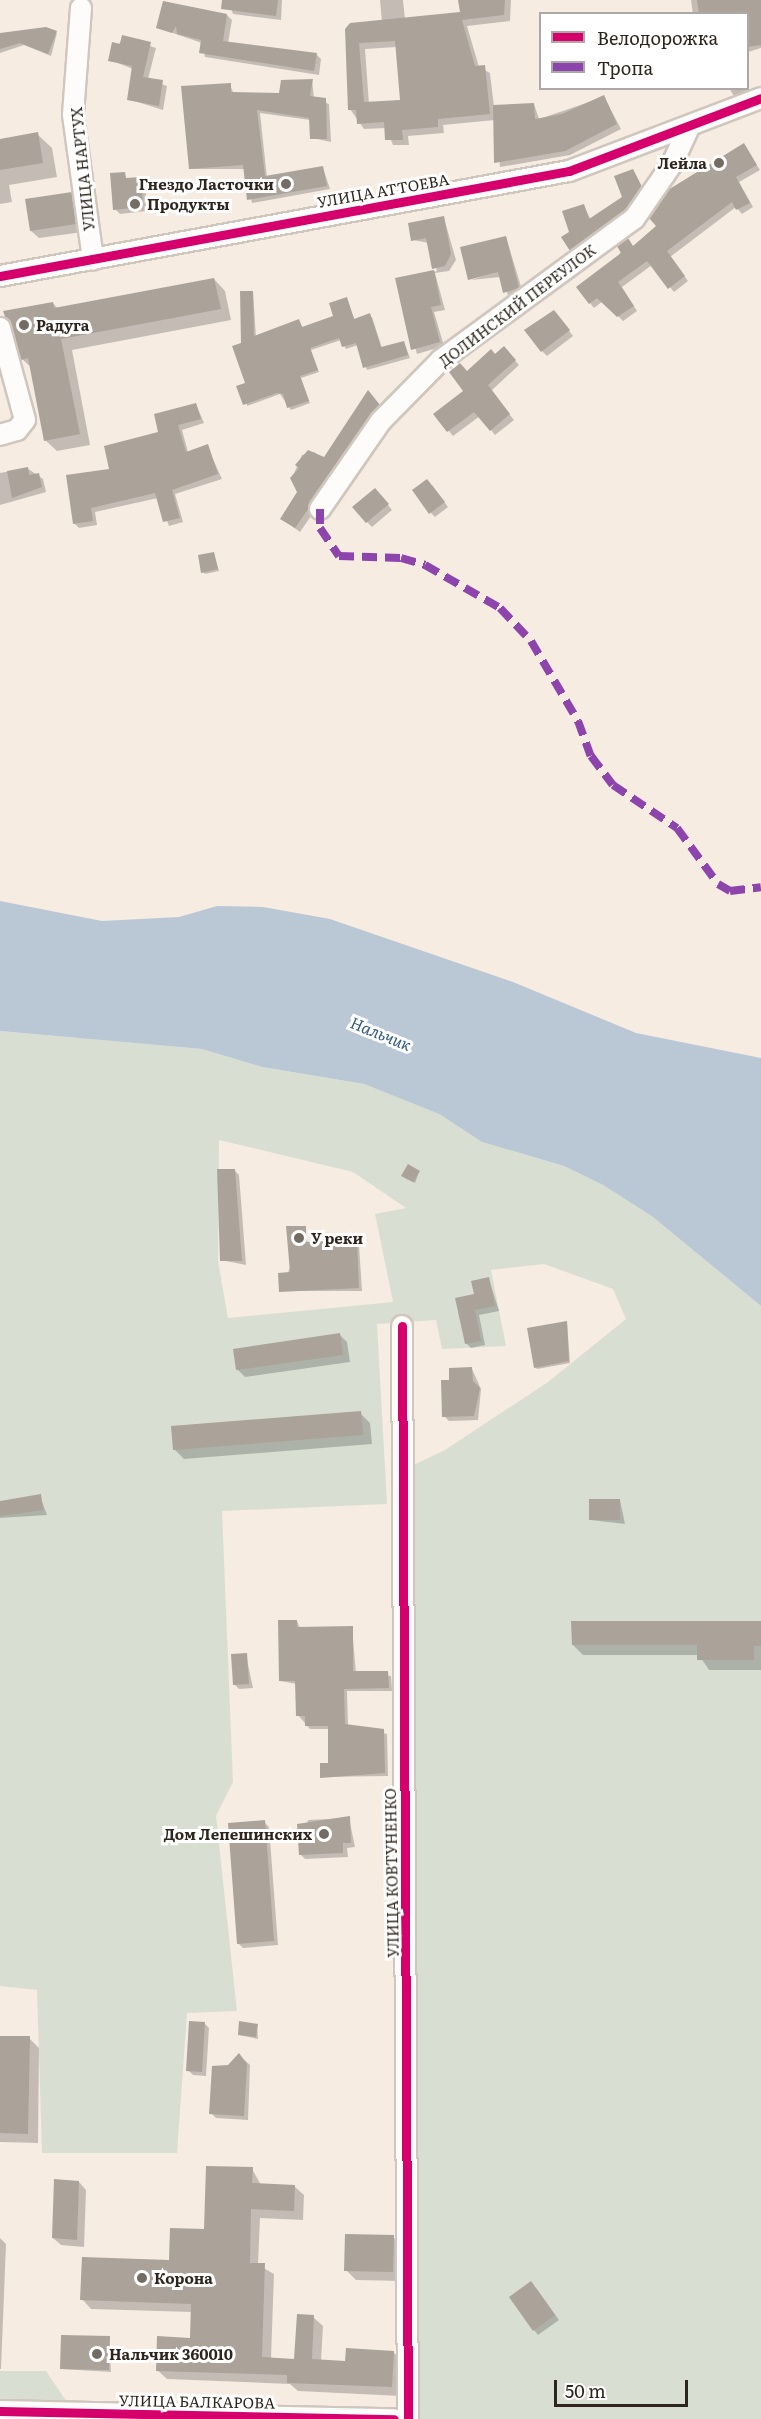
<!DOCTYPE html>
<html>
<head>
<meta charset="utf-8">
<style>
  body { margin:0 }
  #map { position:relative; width:761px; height:2419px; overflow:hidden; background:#f6ece2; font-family:Literata,serif }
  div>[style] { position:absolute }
  .green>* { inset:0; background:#d8dfd2 }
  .water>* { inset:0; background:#bac8d5 }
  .shadow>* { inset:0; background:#0003 }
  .building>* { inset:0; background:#aba299 }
  .roads { filter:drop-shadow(2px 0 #cfc7be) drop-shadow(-2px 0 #cfc7be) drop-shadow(0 2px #cfc7be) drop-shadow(0 -2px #cfc7be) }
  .minor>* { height:20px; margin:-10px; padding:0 10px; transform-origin:10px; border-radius:10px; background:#fefcfb }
  .quiet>* { height:8px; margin-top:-4px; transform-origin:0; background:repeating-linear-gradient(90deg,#8e44ad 0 15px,transparent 0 23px) }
  .cycleway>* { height:9px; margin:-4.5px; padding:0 4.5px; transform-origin:4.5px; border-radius:4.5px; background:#d6006c }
  .dots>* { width:16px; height:16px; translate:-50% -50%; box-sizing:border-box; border:3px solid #fff; border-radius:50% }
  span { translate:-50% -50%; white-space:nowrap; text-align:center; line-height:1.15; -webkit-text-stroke:6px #fff; paint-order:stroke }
  .poi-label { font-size:15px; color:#2e261e; font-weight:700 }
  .right { translate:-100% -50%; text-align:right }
  .left { translate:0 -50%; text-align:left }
  .street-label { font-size:15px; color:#2e261e }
  .water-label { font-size:16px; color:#345a7e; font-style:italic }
  .legend { position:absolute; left:539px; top:12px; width:210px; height:78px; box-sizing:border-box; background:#fff; border:2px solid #aba8a5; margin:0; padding:8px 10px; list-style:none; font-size:18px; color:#2e261e }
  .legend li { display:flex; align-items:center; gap:12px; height:30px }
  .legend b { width:30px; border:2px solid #aba8a5 }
  .scale { position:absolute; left:554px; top:2380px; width:134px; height:27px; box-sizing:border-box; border:3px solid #2e261e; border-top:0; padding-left:8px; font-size:18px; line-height:21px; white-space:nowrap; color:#2e261e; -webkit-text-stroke:4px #fff; paint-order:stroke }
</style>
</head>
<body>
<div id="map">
  <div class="green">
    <div style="clip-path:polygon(evenodd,0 1031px,202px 1049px,262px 1067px,364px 1084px,439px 1114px,482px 1142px,564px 1166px,603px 1185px,653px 1217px,761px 1306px,761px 2419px,408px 2419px,403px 1470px,445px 1450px,548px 1382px,626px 1319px,613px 1289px,544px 1264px,491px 1270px,506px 1346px,442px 1349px,436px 1320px,377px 1324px,387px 1504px,222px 1511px,233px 1782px,216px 1816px,237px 2011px,187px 2013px,177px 2153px,42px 2153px,37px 1990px,0 1986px,0 1031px,219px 1140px,353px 1172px,406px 1208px,375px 1214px,393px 1302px,228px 1318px,218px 1261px,219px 1140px)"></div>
    <div style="clip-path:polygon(0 2371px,46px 2371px,75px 2414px,0 2419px)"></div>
  </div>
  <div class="water">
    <div style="clip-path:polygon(0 901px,102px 921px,179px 917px,217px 906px,263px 907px,330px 919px,513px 982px,636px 1033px,761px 1058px,761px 1306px,653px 1217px,603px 1185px,564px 1166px,482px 1142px,439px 1114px,364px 1084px,262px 1067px,202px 1049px,0 1031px)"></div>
  </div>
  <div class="shadow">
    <div style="clip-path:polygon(229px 0,282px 0,281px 20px,233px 14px)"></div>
    <div style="clip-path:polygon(evenodd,380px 0,403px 0,405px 19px,461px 13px,460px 0,511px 0,510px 21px,467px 26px,479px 67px,490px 73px,494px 107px,534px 104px,539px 119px,604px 97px,621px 129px,570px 155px,500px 167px,495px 120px,443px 125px,444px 133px,408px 136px,409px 145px,393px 145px,386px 128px,364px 129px,350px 109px,347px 29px,382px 22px,380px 0,397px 47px,402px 101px,369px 104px,365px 49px,397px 47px)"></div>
    <div style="clip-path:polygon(691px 0,761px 0,761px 48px,748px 52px,748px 14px,693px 14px)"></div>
    <div style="clip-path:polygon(227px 15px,232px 20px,228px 43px,316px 54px,321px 59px,319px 75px,205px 57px,202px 43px,158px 28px)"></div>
    <div style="clip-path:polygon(57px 33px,51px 56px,24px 45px,0 53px,0 35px)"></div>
    <div style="clip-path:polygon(123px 37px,156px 48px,148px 79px,167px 86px,163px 110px,128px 99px,133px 69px,110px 60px)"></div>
    <div style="clip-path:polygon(312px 80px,314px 98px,329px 104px,331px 142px,312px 138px,310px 120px,260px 113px,267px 178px,323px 168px,330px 189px,252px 203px,245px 169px,190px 169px,230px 85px,234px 94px,280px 94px)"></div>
    <div style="clip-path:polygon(748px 85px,749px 91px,734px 96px,729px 88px)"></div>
    <div style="clip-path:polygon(37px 134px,52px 148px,57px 177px,9px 185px,12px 202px,0 204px,0 141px)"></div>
    <div style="clip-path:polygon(744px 145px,760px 170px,739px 182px,753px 207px,742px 214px,736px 207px,670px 257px,688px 281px,674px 292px,652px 265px,622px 287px,637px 311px,623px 321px,603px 301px,594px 308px,590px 303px,628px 240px,634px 247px)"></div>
    <div style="clip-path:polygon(633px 170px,644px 191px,628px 214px,575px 253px,571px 232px,584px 206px,591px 220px,624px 198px)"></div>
    <div style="clip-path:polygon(112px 175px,145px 183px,147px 211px,120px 214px,115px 209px)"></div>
    <div style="clip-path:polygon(71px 194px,79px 201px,83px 232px,39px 238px,31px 231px)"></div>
    <div style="clip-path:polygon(444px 218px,456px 260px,449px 271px,435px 273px,445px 310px,434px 312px,444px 346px,417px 354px,397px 280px,437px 271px,429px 243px,413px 240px)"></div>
    <div style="clip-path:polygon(506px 237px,523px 293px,509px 297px,500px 277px,471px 280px,504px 269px,469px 279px,462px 248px)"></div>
    <div style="clip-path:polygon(214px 279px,225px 291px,231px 320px,72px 350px,90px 445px,57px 451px,45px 440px,32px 368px,22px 359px,53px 303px,58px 309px)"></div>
    <div style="clip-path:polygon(253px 292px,256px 337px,299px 321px,303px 328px,335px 317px,346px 299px,355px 320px,372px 317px,382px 348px,404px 342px,410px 358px,367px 370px,358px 345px,346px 349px,341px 340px,311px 350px,319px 372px,301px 378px,310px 403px,291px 410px,280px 394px,247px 406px,242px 344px)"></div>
    <div style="clip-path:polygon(558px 316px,573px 336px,547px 356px,542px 351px)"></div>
    <div style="clip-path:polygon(504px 348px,519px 365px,491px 391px,514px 420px,495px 435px,480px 416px,453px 436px,435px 414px,465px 391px,468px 373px)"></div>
    <div style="clip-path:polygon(372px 396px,384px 410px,300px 532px,282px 519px,299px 492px,292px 478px,302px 455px,314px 452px,324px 459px)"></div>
    <div style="clip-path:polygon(196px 404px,204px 423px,182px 430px,188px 452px,207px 446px,222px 479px,175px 494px,183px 522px,169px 526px,158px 498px,95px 512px,97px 525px,79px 528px,74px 523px,110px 470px)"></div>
    <div style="clip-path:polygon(27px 468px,43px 479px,46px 492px,0 505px,0 473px)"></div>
    <div style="clip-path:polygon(432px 485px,448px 507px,435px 517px,431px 513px)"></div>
    <div style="clip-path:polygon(380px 495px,392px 510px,372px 527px,367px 522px)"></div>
    <div style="clip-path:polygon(214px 554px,219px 571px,205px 574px,203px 572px)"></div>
    <div style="clip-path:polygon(234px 1170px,239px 1175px,246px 1265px,221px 1260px)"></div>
    <div style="clip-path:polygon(419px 1172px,415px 1183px,405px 1178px)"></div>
    <div style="clip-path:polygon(305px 1227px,308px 1244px,359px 1245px,362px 1291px,281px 1291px)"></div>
    <div style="clip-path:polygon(489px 1279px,499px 1311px,479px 1315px,485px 1345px,471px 1348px,466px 1343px,475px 1295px)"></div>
    <div style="clip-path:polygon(567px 1322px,570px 1363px,537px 1369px,535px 1367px)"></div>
    <div style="clip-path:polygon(340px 1335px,347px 1342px,350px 1362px,245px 1377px,237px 1369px)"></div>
    <div style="clip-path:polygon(472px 1369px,481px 1389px,478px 1420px,449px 1421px,444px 1416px,451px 1382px)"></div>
    <div style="clip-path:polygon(360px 1413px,370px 1423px,372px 1444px,184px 1459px,174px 1449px)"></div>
    <div style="clip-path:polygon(40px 1496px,47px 1515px,0 1518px,0 1502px)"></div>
    <div style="clip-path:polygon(620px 1500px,625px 1524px,591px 1520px)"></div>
    <div style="clip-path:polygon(297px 1621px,300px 1628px,352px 1627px,356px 1673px,391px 1676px,392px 1691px,347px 1691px,348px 1726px,387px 1734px,388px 1776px,321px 1777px,330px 1764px,330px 1729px,310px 1729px,298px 1715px,297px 1684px,280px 1681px)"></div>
    <div style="clip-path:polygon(761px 1623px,761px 1670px,709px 1670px,699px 1655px,583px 1655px,573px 1645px)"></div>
    <div style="clip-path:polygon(246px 1655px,253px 1688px,239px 1689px,234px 1684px)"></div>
    <div style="clip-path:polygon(349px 1818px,355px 1847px,347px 1848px,348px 1857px,305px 1859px,300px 1854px,308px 1820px)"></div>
    <div style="clip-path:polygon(264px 1822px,269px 1827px,278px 1945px,243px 1948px,238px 1943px)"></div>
    <div style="clip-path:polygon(204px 2023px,209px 2028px,206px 2076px,193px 2075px,188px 2070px)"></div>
    <div style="clip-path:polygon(257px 2025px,258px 2039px,239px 2035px)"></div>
    <div style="clip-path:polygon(0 2037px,29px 2038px,39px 2048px,38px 2143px,0 2142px)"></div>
    <div style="clip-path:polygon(239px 2055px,250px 2065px,248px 2120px,216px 2118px,211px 2113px)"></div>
    <div style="clip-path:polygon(252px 2169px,261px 2185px,294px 2186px,304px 2195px,303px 2220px,260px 2218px,258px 2265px,274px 2274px,271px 2359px,296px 2360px,313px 2317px,323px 2326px,321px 2361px,347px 2362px,393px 2352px,403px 2361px,401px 2396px,298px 2391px,290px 2384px,167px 2379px,157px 2370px,192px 2339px,192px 2312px,91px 2309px,82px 2299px,170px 2261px,205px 2230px)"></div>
    <div style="clip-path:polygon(79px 2182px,86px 2190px,84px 2247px,61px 2245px,53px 2238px)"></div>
    <div style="clip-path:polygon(393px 2237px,403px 2247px,402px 2281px,356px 2280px,346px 2270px)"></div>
    <div style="clip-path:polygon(0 2238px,6px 2244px,1px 2369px,0 2369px)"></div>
    <div style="clip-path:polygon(536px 2288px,559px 2320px,538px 2335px,534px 2330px)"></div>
    <div style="clip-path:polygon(109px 2337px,111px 2372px,62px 2369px)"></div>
  </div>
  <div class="building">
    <div style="clip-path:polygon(222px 0,278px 0,276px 16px,221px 9px)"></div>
    <div style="clip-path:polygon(evenodd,458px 0,505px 0,504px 15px,462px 20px,475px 66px,485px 65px,490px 114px,438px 119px,438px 127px,402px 130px,403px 140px,385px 140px,384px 122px,357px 124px,356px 110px,348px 110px,345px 29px,350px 23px,460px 12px,458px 0,395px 41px,400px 100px,364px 102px,359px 43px,395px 41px)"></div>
    <div style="clip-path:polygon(697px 0,761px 0,761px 45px,747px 47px,747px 14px,699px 14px)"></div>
    <div style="clip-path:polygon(163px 1px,227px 14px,223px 41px,317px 53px,314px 71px,199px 53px,201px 40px,177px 34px,176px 26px,172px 33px,156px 28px)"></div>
    <div style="clip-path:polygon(46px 27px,57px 31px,48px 54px,20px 43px,0 49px,0 33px)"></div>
    <div style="clip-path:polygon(122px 35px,151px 42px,143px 77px,163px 80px,159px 106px,127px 100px,132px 66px,108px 61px,112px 42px,120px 44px)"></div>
    <div style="clip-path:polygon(313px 79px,310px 96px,326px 98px,327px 139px,310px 139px,309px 118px,257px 110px,265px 176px,323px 166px,327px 186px,247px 200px,243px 165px,189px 169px,181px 86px,231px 83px,231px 92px,279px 93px,281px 80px)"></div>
    <div style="clip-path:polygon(604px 95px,617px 124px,565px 151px,494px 163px,493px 105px,534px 103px,535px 119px,562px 114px)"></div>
    <div style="clip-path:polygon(38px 132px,43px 163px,0 170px,0 139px)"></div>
    <div style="clip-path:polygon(744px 143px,757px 165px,736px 177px,750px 203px,736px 210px,732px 202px,667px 251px,685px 276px,668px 289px,647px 261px,618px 282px,634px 306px,617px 317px,597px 298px,589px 304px,576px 287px,621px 253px,617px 246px,628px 238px,633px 246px,656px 226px,649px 218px,668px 190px)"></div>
    <div style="clip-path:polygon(633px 169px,642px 187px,625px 211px,570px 251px,561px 237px,569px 232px,562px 211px,584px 204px,589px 219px,622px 197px,614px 176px)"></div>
    <div style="clip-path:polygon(125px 172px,126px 178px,141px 177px,143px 207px,113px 210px,110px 173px)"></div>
    <div style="clip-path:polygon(72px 192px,76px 224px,30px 231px,25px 199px)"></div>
    <div style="clip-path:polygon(444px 216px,451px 254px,445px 266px,432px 269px,426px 238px,411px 241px,408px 223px)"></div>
    <div style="clip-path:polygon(506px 236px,519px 288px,503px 293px,498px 272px,468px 280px,460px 247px)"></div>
    <div style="clip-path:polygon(434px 270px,441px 305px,431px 307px,440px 342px,411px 350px,395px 278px)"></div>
    <div style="clip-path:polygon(214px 278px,221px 309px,61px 339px,80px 434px,44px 441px,28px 358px,21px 360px,3px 311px,53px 302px,54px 308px)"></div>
    <div style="clip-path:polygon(240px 291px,253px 291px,254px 336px,299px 319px,302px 327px,333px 316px,329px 303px,347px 297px,354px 319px,370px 313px,381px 347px,404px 341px,408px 355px,363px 368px,356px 343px,342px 347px,339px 338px,310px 348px,318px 370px,300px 376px,309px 401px,287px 408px,283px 394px,277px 393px,243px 405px,236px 386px,245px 383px,232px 346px,241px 343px)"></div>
    <div style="clip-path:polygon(554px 310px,570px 330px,541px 352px,524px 330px)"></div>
    <div style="clip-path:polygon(504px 346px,516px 360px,488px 385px,510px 414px,490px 431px,474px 412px,447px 432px,433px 414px,463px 391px,449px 372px,460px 363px,467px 371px,491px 349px,495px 354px)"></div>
    <div style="clip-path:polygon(368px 390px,380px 405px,295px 528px,280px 519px,297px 492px,290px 478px,299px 468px,295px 465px,308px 450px,324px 457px)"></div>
    <div style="clip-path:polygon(196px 403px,201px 419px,178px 425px,186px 452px,208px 444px,218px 474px,172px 490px,180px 518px,163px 522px,155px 493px,91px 508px,93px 521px,73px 524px,66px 475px,109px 469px,104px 446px,158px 432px,154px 414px)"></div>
    <div style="clip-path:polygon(28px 467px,29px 475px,39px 473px,42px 487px,12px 498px,7px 471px)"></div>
    <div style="clip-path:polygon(427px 479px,445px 502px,429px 514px,412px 490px)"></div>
    <div style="clip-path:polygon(375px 488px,389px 504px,366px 523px,352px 507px)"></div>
    <div style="clip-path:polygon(214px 552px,218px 569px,201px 573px,198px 555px)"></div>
    <div style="clip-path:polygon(408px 1164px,420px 1171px,413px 1182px,401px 1176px)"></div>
    <div style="clip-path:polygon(217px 1169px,235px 1169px,242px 1261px,220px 1261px)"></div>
    <div style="clip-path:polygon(286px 1226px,306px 1226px,306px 1242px,357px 1240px,359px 1288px,279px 1292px,278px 1273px,290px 1272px)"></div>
    <div style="clip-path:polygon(489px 1277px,495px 1306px,475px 1310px,481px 1341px,465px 1344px,455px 1298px,474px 1294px,471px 1281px)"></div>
    <div style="clip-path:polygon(567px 1321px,569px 1361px,534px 1368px,527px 1328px)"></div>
    <div style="clip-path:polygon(340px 1333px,343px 1355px,236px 1370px,233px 1349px)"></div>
    <div style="clip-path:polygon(472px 1367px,473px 1381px,480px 1388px,474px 1416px,442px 1417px,441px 1380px,449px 1380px,449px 1368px)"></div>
    <div style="clip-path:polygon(361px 1411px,363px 1435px,173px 1450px,171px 1426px)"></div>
    <div style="clip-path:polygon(41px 1494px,43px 1510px,0 1516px,0 1501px)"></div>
    <div style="clip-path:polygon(589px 1499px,620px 1499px,620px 1520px,589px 1520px)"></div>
    <div style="clip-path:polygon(278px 1620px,297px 1620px,297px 1627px,353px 1626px,353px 1671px,388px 1671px,389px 1688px,344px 1689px,345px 1724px,384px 1729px,385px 1773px,320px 1778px,320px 1763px,328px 1763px,328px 1726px,305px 1726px,305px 1716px,296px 1716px,295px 1681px,279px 1681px)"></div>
    <div style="clip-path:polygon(571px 1621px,761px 1621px,761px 1646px,754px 1646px,754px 1660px,697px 1660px,697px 1645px,572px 1645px)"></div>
    <div style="clip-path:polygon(247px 1653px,249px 1684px,233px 1685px,231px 1654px)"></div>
    <div style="clip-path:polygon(350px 1816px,351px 1843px,343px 1843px,343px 1853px,299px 1855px,297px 1824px)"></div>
    <div style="clip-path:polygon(265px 1820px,274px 1941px,237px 1944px,228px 1823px)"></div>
    <div style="clip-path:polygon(189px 2021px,205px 2022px,202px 2072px,186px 2071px)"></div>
    <div style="clip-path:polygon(239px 2021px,258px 2024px,256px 2037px,238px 2035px)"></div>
    <div style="clip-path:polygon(0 2036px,30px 2036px,28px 2134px,0 2133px)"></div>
    <div style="clip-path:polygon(239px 2053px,247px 2064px,244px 2116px,209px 2114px,212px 2066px,228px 2065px)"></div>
    <div style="clip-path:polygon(206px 2166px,253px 2167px,252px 2183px,295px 2185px,294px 2211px,251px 2209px,250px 2263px,265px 2263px,262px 2357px,294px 2359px,297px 2314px,314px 2315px,312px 2359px,345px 2361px,346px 2348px,394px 2351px,392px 2387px,287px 2383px,287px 2375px,156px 2371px,157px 2336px,190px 2338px,191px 2304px,80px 2300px,82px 2257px,169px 2260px,170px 2228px,204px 2229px)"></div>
    <div style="clip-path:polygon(54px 2179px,79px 2181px,77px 2240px,52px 2238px)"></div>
    <div style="clip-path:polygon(345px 2234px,394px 2235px,393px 2272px,344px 2271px)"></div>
    <div style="clip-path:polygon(531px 2281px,555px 2315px,533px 2331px,509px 2297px)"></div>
    <div style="clip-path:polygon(61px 2335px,110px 2336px,109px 2370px,60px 2369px)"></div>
  </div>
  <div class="roads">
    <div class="minor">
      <div style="left:81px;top:8px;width:107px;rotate:94.3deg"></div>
      <div style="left:73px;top:115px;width:146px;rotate:82.1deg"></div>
      <div style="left:0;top:276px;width:579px;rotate:-10.46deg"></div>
      <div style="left:569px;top:171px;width:205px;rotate:-20.8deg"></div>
      <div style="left:0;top:328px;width:95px;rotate:74.8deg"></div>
      <div style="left:25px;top:420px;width:13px;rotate:129deg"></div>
      <div style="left:17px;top:430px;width:18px;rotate:164deg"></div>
      <div style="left:320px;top:509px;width:107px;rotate:-55.3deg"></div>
      <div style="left:381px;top:421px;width:86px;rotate:-45.5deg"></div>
      <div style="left:441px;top:360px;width:239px;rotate:-36.2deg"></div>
      <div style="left:634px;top:219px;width:67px;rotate:-55.4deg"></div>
      <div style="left:672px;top:164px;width:38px;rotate:-65deg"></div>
      <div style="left:402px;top:1326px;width:1093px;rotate:89.69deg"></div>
      <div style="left:0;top:2411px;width:394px;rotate:1.2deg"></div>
    </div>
  </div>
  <div class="quiet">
    <div style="left:320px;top:509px;width:19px;rotate:90deg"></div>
    <div style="left:320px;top:528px;width:34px;rotate:56deg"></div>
    <div style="left:339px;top:556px;width:62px;rotate:1.8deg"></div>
    <div style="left:401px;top:558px;width:25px;rotate:16deg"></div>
    <div style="left:425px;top:565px;width:86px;rotate:29.8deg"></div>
    <div style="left:500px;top:608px;width:45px;rotate:46.8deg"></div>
    <div style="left:531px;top:641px;width:93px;rotate:59.6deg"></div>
    <div style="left:578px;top:721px;width:37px;rotate:70deg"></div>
    <div style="left:591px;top:756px;width:36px;rotate:53deg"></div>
    <div style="left:613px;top:785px;width:77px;rotate:33.9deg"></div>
    <div style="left:677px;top:828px;width:69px;rotate:53.8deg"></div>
    <div style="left:718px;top:884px;width:14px;rotate:30deg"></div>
    <div style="left:730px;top:891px;width:31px;rotate:-7deg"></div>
  </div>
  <div class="cycleway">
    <div style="left:0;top:276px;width:579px;rotate:-10.46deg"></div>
    <div style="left:569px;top:171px;width:205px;rotate:-20.8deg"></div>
    <div style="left:402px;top:1326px;width:1093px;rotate:89.69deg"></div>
    <div style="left:0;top:2411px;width:394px;rotate:1.2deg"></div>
  </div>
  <div class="dots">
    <div style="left:719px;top:163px;background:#746b63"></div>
    <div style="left:286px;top:184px;background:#746b63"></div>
    <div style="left:135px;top:204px;background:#746b63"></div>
    <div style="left:24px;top:325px;background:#746b63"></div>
    <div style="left:299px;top:1238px;background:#746b63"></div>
    <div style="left:324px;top:1834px;background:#746b63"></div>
    <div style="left:142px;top:2278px;background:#746b63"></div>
    <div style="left:97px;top:2354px;background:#746b63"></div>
  </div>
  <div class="poi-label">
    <span class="right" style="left:707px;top:163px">Лейла</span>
    <span class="right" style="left:274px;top:184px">Гнездо Ласточки</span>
    <span class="left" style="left:147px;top:204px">Продукты</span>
    <span class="left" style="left:36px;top:325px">Радуга</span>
    <span class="left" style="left:311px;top:1238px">У реки</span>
    <span class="right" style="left:312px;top:1834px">Дом Лепешинских</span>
    <span class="left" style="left:154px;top:2278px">Корона</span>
    <span class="left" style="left:109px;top:2354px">Нальчик 360010</span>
  </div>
  <div class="street-label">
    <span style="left:82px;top:169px;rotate:-96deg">УЛИЦА НАРТУХ</span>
    <span style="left:383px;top:190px;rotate:-10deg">УЛИЦА АТТОЕВА</span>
    <span style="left:517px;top:305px;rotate:-37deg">ДОЛИНСКИЙ ПЕРЕУЛОК</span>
    <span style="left:391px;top:1873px;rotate:-91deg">УЛИЦА КОВТУНЕНКО</span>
    <span style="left:197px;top:2401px;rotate:1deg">УЛИЦА БАЛКАРОВА</span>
  </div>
  <div class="water-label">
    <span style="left:381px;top:1033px;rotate:22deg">Нальчик</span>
  </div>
  <ul class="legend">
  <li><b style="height:8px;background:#d6006c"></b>Велодорожка</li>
  <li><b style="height:8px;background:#8e44ad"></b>Тропа</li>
  </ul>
  <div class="scale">50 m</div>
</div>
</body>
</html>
